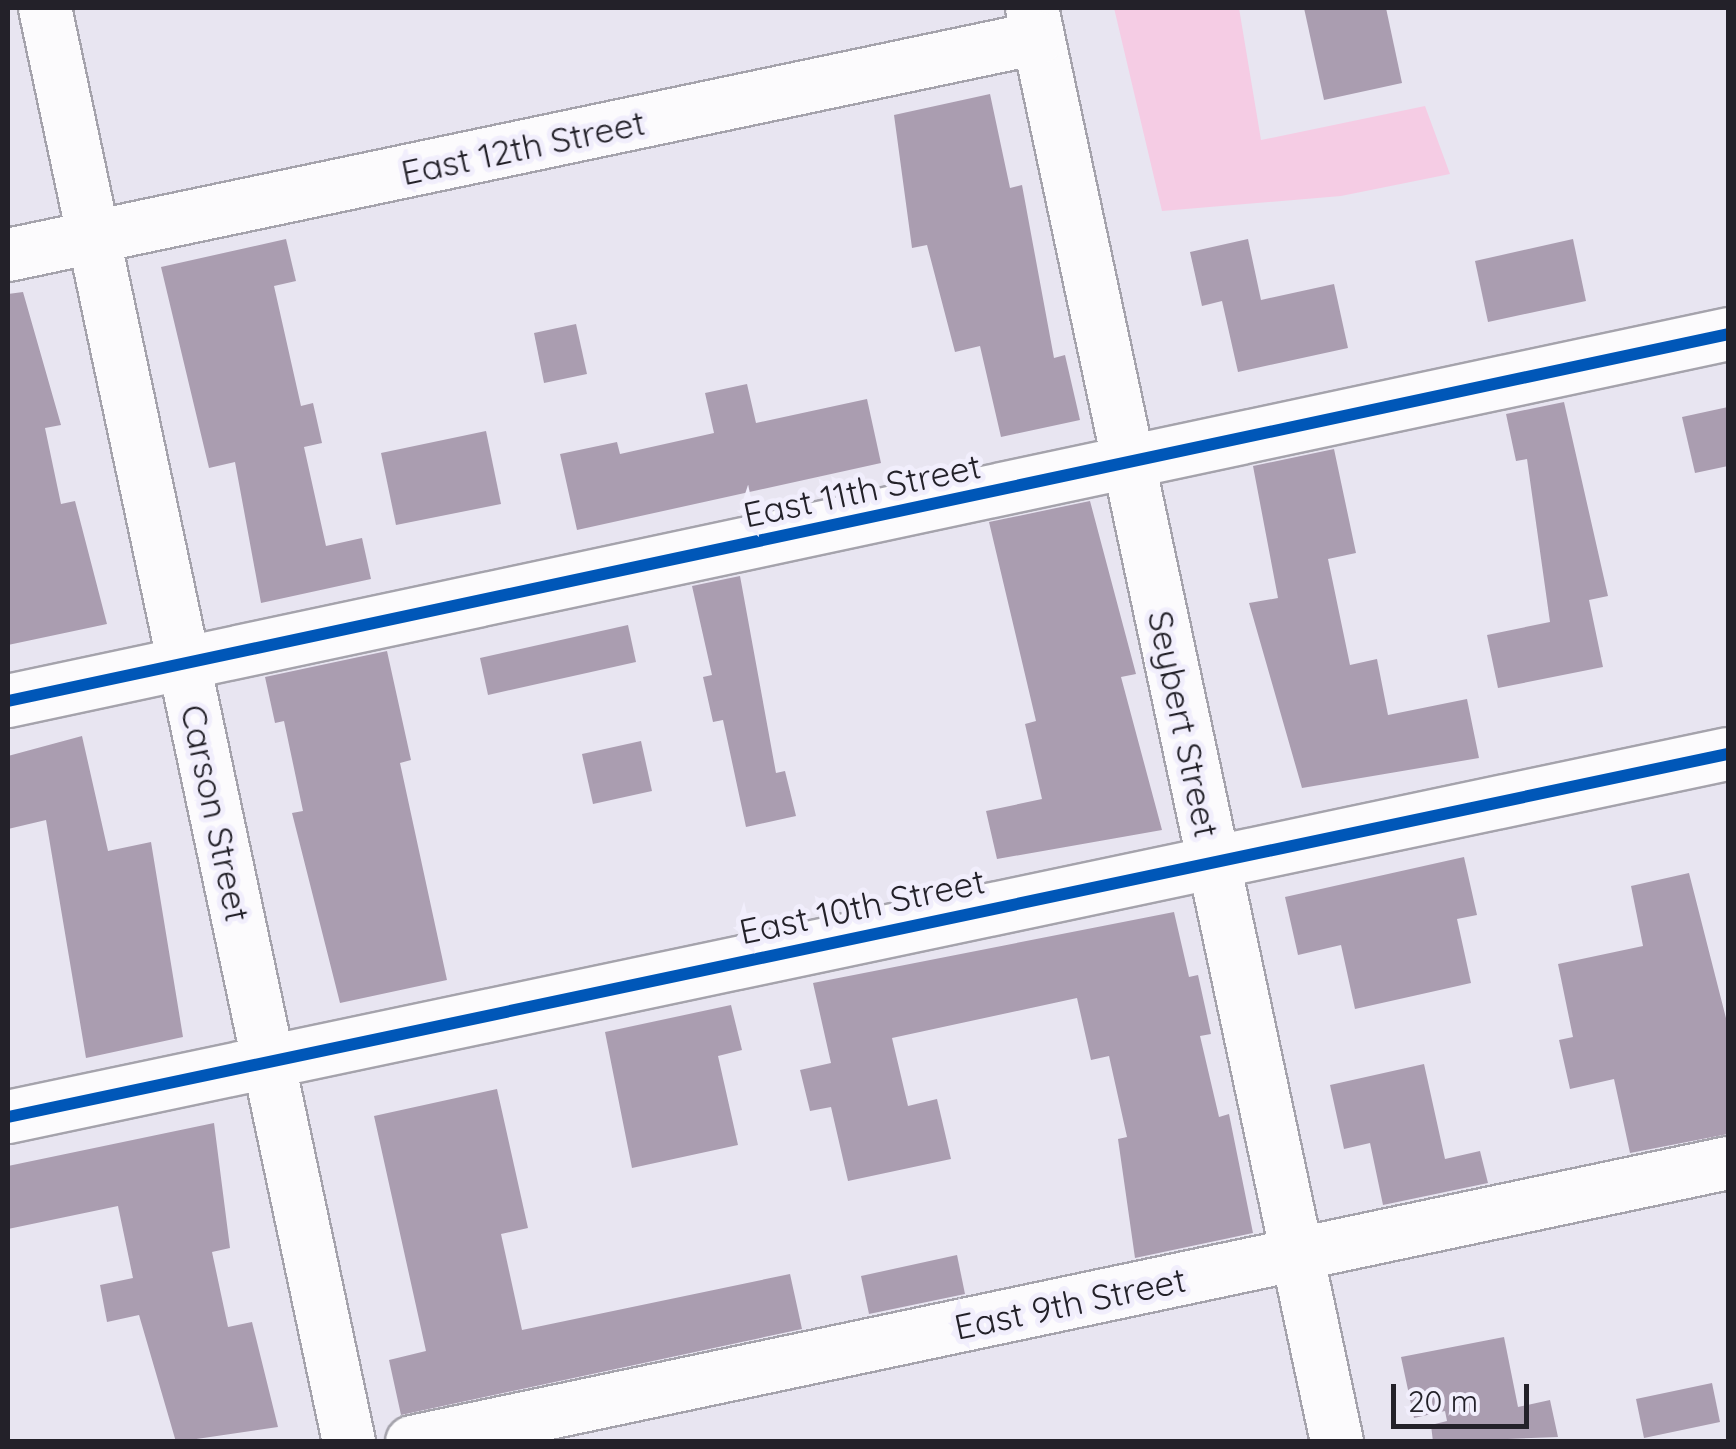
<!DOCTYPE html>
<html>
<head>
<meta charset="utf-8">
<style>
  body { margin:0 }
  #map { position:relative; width:1736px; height:1449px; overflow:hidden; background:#e8e5f1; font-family:Quicksand,sans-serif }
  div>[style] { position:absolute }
  .green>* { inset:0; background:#f5cce4 }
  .building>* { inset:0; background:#aa9db0 }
  .roads { filter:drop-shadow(2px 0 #a5a3ac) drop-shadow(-2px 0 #a5a3ac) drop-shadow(0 2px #a5a3ac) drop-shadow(0 -2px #a5a3ac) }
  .minor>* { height:52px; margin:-26px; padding:0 26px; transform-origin:26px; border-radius:26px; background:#fcfbfd }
  .cycleway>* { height:12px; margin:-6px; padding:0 6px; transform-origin:6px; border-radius:6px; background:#0057b8 }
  span { translate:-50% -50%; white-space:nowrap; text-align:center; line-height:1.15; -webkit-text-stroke:10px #f1eefc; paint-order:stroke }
  .street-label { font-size:35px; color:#232129 }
  .frame { position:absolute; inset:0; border:10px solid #232129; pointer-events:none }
  .scale { position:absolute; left:1391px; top:1384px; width:138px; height:45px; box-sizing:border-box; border:5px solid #232129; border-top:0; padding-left:12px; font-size:30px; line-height:35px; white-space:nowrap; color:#232129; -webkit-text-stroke:8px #f1eefc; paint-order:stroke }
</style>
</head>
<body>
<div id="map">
  <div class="green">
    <div style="clip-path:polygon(1114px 8px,1239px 8px,1261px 140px,1425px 106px,1450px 174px,1341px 196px,1162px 211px)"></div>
  </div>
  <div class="building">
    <div style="clip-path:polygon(1304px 8px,1386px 8px,1402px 83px,1324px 100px)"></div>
    <div style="clip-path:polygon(990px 94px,1010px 188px,1022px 185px,1054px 358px,1065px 355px,1080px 420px,1001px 437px,980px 346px,955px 352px,927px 245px,912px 248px,894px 115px)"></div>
    <div style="clip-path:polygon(286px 239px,296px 281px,274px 286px,301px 406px,313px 403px,322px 443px,304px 447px,326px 546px,362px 538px,371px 579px,261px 603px,235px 462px,209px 468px,161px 267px)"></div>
    <div style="clip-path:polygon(1248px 239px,1261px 300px,1334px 284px,1348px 348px,1238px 372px,1222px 301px,1202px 306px,1190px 252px)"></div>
    <div style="clip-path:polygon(1573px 239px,1586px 301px,1488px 322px,1475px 261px)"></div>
    <div style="clip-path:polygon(23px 292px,61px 425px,45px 428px,61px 504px,75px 501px,107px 624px,8px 645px,8px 294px)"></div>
    <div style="clip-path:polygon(576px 324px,587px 374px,544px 383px,534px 333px)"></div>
    <div style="clip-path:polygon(747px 384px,756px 423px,867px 399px,881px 463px,577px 530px,560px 454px,617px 442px,620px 454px,714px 433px,705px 393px)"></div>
    <div style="clip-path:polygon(1564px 402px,1608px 596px,1589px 600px,1603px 667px,1498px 688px,1487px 635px,1550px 622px,1527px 459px,1516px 461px,1506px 414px)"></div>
    <div style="clip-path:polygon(1728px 407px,1728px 466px,1695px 473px,1682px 417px)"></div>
    <div style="clip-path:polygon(486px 431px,501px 504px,396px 525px,381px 453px)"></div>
    <div style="clip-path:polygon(1334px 449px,1356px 553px,1328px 559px,1350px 665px,1377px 659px,1388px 715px,1467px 699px,1479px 758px,1302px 788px,1249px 603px,1278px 598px,1253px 466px)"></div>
    <div style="clip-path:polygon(1090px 501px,1136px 674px,1121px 677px,1162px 830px,997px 859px,986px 811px,1042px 799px,1025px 724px,1036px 721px,989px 522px)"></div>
    <div style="clip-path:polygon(740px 576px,776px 773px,785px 771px,796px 816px,746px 827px,723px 720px,713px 722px,703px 677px,712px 675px,692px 586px)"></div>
    <div style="clip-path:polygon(628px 625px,636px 662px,488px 695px,480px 658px)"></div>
    <div style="clip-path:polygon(387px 651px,411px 760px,400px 763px,447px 980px,340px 1003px,292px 813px,303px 811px,284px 721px,275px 723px,265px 677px)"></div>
    <div style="clip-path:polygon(82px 736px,108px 851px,151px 842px,183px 1037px,86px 1058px,46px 820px,8px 829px,8px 756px)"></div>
    <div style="clip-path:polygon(641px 741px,652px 791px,593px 804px,582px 754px)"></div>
    <div style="clip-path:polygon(1464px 857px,1477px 915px,1457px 919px,1471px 983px,1355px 1009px,1341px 945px,1298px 955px,1285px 897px)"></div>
    <div style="clip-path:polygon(1689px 873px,1728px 1026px,1728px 1134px,1630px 1153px,1614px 1079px,1570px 1089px,1559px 1040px,1573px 1037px,1558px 964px,1643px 946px,1631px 886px)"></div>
    <div style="clip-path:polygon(1174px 912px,1189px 977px,1198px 975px,1211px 1034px,1200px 1036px,1219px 1117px,1229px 1114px,1253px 1233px,1135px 1258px,1118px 1139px,1127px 1137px,1109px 1056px,1091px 1060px,1077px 998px,892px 1038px,908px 1106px,937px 1099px,951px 1159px,848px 1181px,831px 1107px,810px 1111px,800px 1070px,831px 1063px,813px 983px)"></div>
    <div style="clip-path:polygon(731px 1005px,742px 1050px,718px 1056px,738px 1145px,632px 1168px,605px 1032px)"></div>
    <div style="clip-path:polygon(1424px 1064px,1445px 1159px,1480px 1151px,1488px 1183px,1383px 1205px,1370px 1143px,1344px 1149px,1330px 1085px)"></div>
    <div style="clip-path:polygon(497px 1089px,528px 1228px,501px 1234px,522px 1330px,790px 1274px,802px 1329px,401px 1415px,389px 1360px,426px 1351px,374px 1116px)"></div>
    <div style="clip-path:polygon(214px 1123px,230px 1248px,212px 1252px,228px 1327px,252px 1322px,278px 1427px,176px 1442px,139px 1315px,107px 1322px,100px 1285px,133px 1278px,118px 1206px,8px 1229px,8px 1166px)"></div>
    <div style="clip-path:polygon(957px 1255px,965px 1294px,869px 1314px,861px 1276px)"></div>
    <div style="clip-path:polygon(1504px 1337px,1518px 1407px,1550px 1400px,1558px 1437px,1433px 1442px,1431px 1425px,1447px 1421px,1445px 1411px,1414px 1418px,1401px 1357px)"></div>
    <div style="clip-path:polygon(1712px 1383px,1720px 1422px,1644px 1438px,1636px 1399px)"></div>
  </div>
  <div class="roads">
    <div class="minor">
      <div style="left:45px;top:8px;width:1466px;rotate:78.03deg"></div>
      <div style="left:1032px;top:8px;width:1466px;rotate:77.99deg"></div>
      <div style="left:8px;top:255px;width:1053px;rotate:-11.9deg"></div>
      <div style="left:8px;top:701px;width:1759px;rotate:-12.04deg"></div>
      <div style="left:8px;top:1117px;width:1758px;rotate:-11.92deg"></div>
      <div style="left:412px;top:1442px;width:1345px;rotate:-11.97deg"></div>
    </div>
  </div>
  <div class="cycleway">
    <div style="left:8px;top:701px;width:1759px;rotate:-12.04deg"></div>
    <div style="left:8px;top:1117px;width:1758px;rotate:-11.92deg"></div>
  </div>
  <div class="street-label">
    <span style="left:523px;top:147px;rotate:-12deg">East 12th Street</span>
    <span style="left:862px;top:490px;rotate:-12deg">East 11th Street</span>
    <span style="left:1184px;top:724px;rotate:78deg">Seybert Street</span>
    <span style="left:216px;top:813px;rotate:78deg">Carson Street</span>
    <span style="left:862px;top:906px;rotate:-12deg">East 10th Street</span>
    <span style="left:1070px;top:1303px;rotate:-12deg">East 9th Street</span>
  </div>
  <div class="frame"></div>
  <div class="scale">20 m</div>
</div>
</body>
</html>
